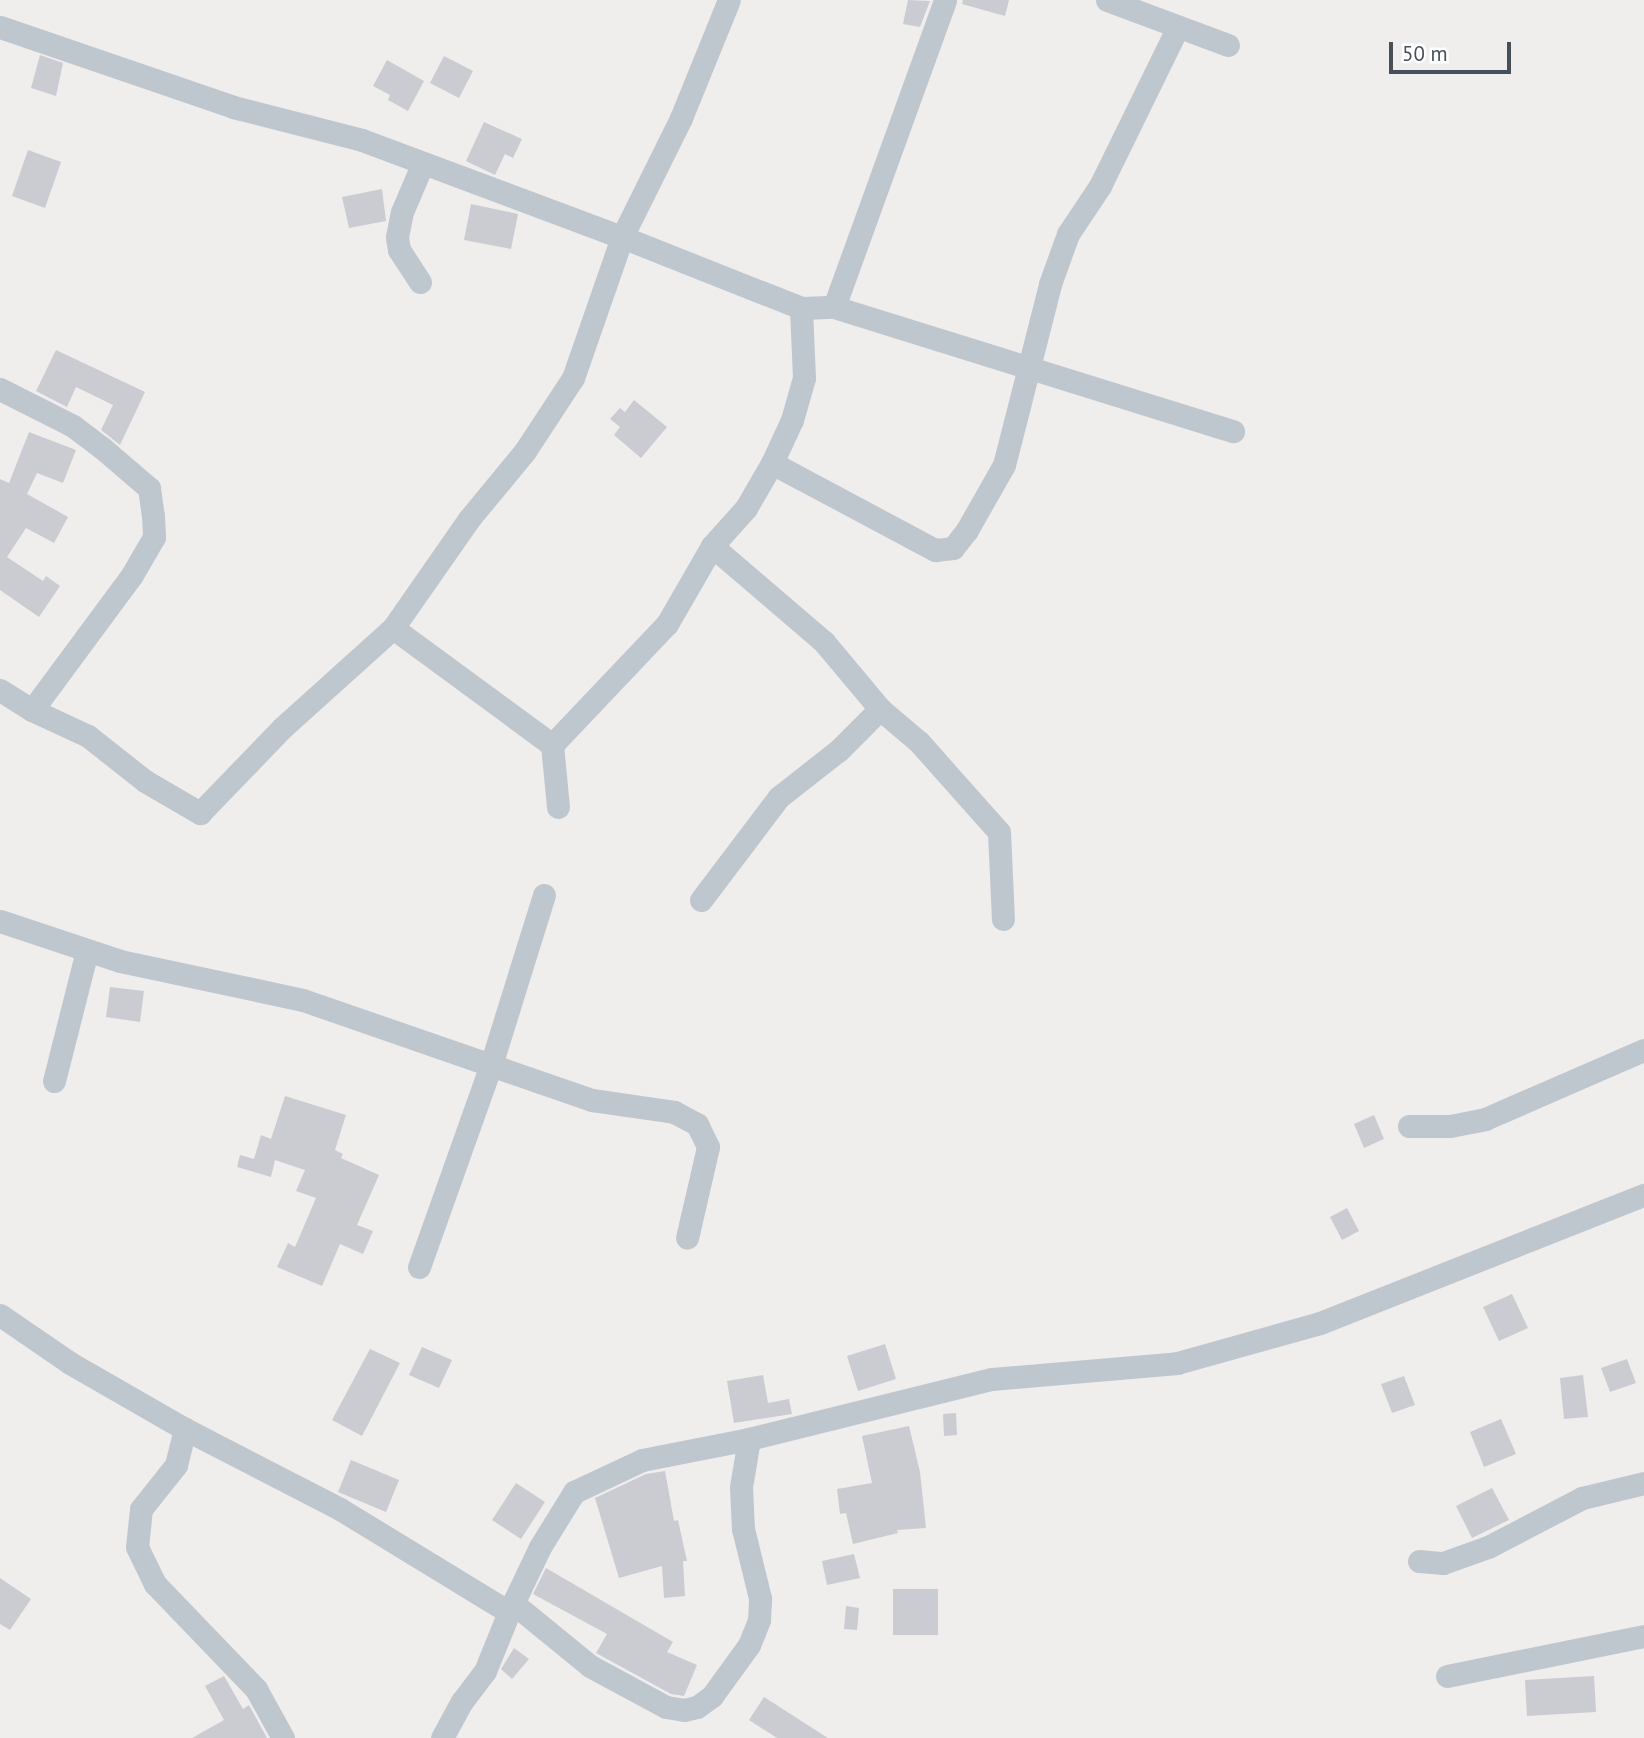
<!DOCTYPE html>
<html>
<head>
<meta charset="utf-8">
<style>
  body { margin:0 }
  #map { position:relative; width:1644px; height:1738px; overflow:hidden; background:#f0eded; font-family:"PT Sans",sans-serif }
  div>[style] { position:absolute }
  .building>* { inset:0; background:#caccd2 }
  .minor>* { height:23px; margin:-11.5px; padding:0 11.5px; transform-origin:11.5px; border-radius:11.5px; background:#bfc7ce }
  span { translate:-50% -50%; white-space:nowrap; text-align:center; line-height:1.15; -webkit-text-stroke:5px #fff; paint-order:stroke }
  .scale { position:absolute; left:1389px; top:42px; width:122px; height:32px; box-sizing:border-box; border:4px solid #475059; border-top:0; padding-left:9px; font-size:21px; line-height:24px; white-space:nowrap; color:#475059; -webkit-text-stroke:5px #fff; paint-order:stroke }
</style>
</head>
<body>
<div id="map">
  <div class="building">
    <div style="clip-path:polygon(908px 0,930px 1px,920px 27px,903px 24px)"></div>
    <div style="clip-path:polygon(963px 0,1009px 0,1005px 16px,962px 4px)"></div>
    <div style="clip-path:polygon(40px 55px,63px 63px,56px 96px,31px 88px)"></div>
    <div style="clip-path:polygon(444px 56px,473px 71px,459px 98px,430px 83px)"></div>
    <div style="clip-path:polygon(387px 60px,424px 81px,408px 111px,388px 100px,390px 95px,373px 86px)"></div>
    <div style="clip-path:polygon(484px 122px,522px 139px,513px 158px,505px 154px,495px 175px,466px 161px)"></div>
    <div style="clip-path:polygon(28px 150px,61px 162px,45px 208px,12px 196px)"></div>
    <div style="clip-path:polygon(382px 189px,386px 221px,349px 228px,342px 197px)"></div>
    <div style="clip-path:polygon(471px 204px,518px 214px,511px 249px,464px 240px)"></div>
    <div style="clip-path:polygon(56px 350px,145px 392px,120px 445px,101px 430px,113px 405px,76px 387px,67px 407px,36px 391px)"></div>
    <div style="clip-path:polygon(634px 400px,667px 427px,641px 458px,614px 435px,620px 427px,610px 419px,620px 408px,625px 412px)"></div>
    <div style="clip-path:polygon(29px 432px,76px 450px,63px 483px,37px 473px,27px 494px,68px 517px,54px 543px,26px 528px,7px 557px,43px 581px,46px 576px,60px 586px,39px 617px,0 590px,0 479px,9px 483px)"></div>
    <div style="clip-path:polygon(110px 987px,144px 991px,140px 1022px,106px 1017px)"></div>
    <div style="clip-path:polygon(285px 1096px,346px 1115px,335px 1150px,343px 1154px,341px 1158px,379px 1175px,357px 1225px,373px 1231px,363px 1254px,340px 1244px,322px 1286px,277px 1267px,288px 1243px,295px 1247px,316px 1198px,296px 1191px,305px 1170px,275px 1160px,271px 1177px,237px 1167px,240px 1155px,254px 1159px,261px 1135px,271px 1139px)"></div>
    <div style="clip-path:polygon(1374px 1115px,1384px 1139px,1364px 1148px,1354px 1124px)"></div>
    <div style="clip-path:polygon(1347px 1208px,1359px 1231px,1342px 1240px,1330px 1217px)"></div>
    <div style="clip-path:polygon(1512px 1294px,1528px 1328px,1499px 1341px,1483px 1307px)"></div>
    <div style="clip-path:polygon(885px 1344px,896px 1379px,858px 1391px,847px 1356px)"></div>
    <div style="clip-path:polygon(422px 1347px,452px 1360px,439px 1388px,409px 1375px)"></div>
    <div style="clip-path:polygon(370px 1349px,400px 1363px,362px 1436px,332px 1420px)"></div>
    <div style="clip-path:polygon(1627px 1359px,1636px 1383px,1610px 1392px,1601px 1368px)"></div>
    <div style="clip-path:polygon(763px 1375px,768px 1403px,789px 1399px,792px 1414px,734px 1423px,727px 1381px)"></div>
    <div style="clip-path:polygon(1583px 1375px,1588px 1417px,1564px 1419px,1560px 1378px)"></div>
    <div style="clip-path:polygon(1404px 1376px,1415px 1405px,1392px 1413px,1381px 1384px)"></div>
    <div style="clip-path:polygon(956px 1413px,957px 1435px,944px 1436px,943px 1414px)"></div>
    <div style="clip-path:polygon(1501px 1419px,1516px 1454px,1484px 1467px,1470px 1432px)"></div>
    <div style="clip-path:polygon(909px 1426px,920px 1472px,926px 1528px,897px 1530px,898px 1533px,853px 1544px,846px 1513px,840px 1514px,837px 1489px,872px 1483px,862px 1436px)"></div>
    <div style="clip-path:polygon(351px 1460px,399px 1480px,386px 1512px,338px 1492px)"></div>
    <div style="clip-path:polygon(665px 1471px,674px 1521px,678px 1520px,687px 1561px,683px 1561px,685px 1596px,664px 1598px,662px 1566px,619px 1578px,595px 1498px,646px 1474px)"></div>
    <div style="clip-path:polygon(516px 1483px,545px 1502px,521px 1539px,492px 1520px)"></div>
    <div style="clip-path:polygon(1492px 1488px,1509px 1520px,1472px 1538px,1456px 1506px)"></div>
    <div style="clip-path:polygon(854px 1554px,860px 1578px,827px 1585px,822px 1561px)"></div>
    <div style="clip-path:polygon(546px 1568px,673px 1642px,667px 1652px,697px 1665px,684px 1696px,671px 1694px,596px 1653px,607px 1634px,533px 1594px)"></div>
    <div style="clip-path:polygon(0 1578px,31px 1599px,10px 1630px,0 1624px)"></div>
    <div style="clip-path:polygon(893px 1589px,938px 1589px,938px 1635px,893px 1635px)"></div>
    <div style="clip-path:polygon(846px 1606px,859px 1608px,857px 1630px,844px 1629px)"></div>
    <div style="clip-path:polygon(514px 1648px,529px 1659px,512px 1679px,501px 1669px)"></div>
    <div style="clip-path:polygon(224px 1676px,243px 1709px,249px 1705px,267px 1738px,192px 1738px,224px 1720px,205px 1686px)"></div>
    <div style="clip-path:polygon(1594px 1676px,1596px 1712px,1527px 1716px,1525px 1680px)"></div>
    <div style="clip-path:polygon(764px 1697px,828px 1738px,777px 1738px,749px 1720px)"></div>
  </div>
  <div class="minor">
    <div style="left:1107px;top:0;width:129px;rotate:20.4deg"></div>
    <div style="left:0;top:27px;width:246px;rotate:18.9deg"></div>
    <div style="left:233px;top:107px;width:133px;rotate:14.3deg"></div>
    <div style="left:362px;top:140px;width:278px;rotate:20.5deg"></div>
    <div style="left:622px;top:237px;width:133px;rotate:-63.6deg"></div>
    <div style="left:681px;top:118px;width:127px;rotate:-67.9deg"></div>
    <div style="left:420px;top:282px;width:38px;rotate:-123deg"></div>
    <div style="left:399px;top:250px;width:13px;rotate:-99deg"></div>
    <div style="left:397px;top:237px;width:25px;rotate:-79deg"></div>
    <div style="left:402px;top:212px;width:51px;rotate:-66.9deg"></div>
    <div style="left:834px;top:307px;width:418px;rotate:17.3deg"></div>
    <div style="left:0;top:389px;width:82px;rotate:26.9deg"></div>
    <div style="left:73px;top:426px;width:35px;rotate:37deg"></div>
    <div style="left:101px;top:447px;width:63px;rotate:40.5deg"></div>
    <div style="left:149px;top:488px;width:28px;rotate:82deg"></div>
    <div style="left:153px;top:516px;width:21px;rotate:87deg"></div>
    <div style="left:154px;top:537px;width:44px;rotate:120.1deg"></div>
    <div style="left:132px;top:575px;width:168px;rotate:126.5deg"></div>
    <div style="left:772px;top:463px;width:185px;rotate:28.1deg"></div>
    <div style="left:935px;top:550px;width:18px;rotate:-6deg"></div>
    <div style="left:953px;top:548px;width:23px;rotate:-52deg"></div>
    <div style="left:967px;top:530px;width:75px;rotate:-60.4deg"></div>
    <div style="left:1004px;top:465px;width:187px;rotate:-75.7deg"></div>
    <div style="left:1050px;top:284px;width:53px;rotate:-70.2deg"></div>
    <div style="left:1068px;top:234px;width:58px;rotate:-56.3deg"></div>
    <div style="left:1100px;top:186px;width:177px;rotate:-63.9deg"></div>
    <div style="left:712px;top:546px;width:148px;rotate:40.6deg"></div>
    <div style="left:824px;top:642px;width:87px;rotate:50.1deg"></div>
    <div style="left:880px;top:709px;width:51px;rotate:40.2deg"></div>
    <div style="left:919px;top:742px;width:120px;rotate:48.4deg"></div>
    <div style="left:999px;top:832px;width:87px;rotate:87.4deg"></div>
    <div style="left:393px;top:628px;width:197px;rotate:36.3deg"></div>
    <div style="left:0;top:690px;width:38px;rotate:32deg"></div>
    <div style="left:32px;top:710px;width:62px;rotate:24.9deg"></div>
    <div style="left:88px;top:736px;width:73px;rotate:38.3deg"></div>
    <div style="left:145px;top:781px;width:64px;rotate:30.2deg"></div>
    <div style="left:200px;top:813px;width:118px;rotate:-46deg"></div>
    <div style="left:282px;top:728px;width:149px;rotate:-42deg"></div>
    <div style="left:393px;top:628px;width:133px;rotate:-55.1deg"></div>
    <div style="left:469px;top:519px;width:88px;rotate:-50.5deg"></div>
    <div style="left:525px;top:451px;width:87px;rotate:-56.7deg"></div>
    <div style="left:573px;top:378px;width:149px;rotate:-70.8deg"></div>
    <div style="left:622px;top:237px;width:193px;rotate:21.6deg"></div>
    <div style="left:801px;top:308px;width:33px;rotate:-2deg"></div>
    <div style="left:834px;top:307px;width:326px;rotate:-70.1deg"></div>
    <div style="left:558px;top:807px;width:62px;rotate:-95.5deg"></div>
    <div style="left:552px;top:745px;width:167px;rotate:-46.5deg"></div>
    <div style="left:667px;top:624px;width:90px;rotate:-60deg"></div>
    <div style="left:712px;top:546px;width:51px;rotate:-48.2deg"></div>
    <div style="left:746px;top:508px;width:52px;rotate:-60deg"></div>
    <div style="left:772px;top:463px;width:47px;rotate:-65.1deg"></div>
    <div style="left:792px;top:420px;width:44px;rotate:-74.1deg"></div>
    <div style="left:804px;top:378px;width:70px;rotate:-92.5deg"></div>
    <div style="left:701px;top:900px;width:129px;rotate:-52.9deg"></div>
    <div style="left:779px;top:797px;width:76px;rotate:-38.1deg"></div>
    <div style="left:839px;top:750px;width:58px;rotate:-45deg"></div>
    <div style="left:0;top:921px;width:126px;rotate:18.4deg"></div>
    <div style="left:120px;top:961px;width:187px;rotate:12deg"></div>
    <div style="left:303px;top:1000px;width:306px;rotate:19.1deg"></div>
    <div style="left:592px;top:1100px;width:83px;rotate:8.3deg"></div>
    <div style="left:674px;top:1112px;width:26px;rotate:28deg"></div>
    <div style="left:697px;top:1124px;width:25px;rotate:64deg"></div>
    <div style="left:708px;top:1147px;width:93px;rotate:103deg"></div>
    <div style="left:54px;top:1081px;width:134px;rotate:-75.8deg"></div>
    <div style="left:1409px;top:1126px;width:41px"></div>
    <div style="left:1450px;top:1126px;width:36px;rotate:-11deg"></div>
    <div style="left:1485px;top:1119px;width:173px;rotate:-23.5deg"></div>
    <div style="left:419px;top:1267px;width:214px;rotate:-70.4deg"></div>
    <div style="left:491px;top:1065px;width:178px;rotate:-72.7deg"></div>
    <div style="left:0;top:1315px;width:85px;rotate:34.4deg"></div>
    <div style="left:70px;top:1363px;width:133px;rotate:29.9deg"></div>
    <div style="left:185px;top:1429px;width:174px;rotate:27.3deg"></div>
    <div style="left:340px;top:1509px;width:198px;rotate:31.4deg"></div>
    <div style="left:509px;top:1612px;width:64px;rotate:112.1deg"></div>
    <div style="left:485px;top:1671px;width:38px;rotate:127deg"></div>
    <div style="left:462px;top:1701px;width:42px;rotate:118.4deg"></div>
    <div style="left:185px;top:1429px;width:37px;rotate:104deg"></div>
    <div style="left:176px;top:1465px;width:56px;rotate:128.5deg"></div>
    <div style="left:141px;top:1509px;width:38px;rotate:96deg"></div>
    <div style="left:137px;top:1547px;width:41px;rotate:64.1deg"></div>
    <div style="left:155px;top:1584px;width:146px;rotate:46.1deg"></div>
    <div style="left:256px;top:1689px;width:56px;rotate:61.1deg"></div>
    <div style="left:1419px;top:1561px;width:24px;rotate:5deg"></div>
    <div style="left:1443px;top:1563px;width:48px;rotate:-19.6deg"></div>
    <div style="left:1488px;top:1547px;width:106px;rotate:-27.5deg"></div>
    <div style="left:1582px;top:1498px;width:64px;rotate:-13.6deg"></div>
    <div style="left:514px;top:1604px;width:98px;rotate:39.2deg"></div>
    <div style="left:590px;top:1666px;width:86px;rotate:28.3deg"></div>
    <div style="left:666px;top:1707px;width:18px;rotate:9deg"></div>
    <div style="left:684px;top:1710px;width:13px;rotate:-13deg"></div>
    <div style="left:697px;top:1707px;width:19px;rotate:-36deg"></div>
    <div style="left:712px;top:1696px;width:63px;rotate:-54deg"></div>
    <div style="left:749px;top:1645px;width:27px;rotate:-68deg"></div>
    <div style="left:759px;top:1620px;width:22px;rotate:-87deg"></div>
    <div style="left:760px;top:1598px;width:71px;rotate:-103.8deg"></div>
    <div style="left:743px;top:1529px;width:42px;rotate:-92.7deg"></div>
    <div style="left:741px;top:1487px;width:49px;rotate:-80.5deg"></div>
    <div style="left:509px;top:1612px;width:72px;rotate:-64.5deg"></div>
    <div style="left:540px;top:1547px;width:65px;rotate:-58.3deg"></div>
    <div style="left:574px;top:1492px;width:75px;rotate:-25.2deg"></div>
    <div style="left:642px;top:1460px;width:109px;rotate:-11.1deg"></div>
    <div style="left:749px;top:1439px;width:250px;rotate:-13.9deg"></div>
    <div style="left:992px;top:1379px;width:186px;rotate:-4.9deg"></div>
    <div style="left:1177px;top:1363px;width:148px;rotate:-15.6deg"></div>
    <div style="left:1320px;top:1323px;width:348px;rotate:-21.6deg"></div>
    <div style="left:1447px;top:1676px;width:201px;rotate:-11.5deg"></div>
  </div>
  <div class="scale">50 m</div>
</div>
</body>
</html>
